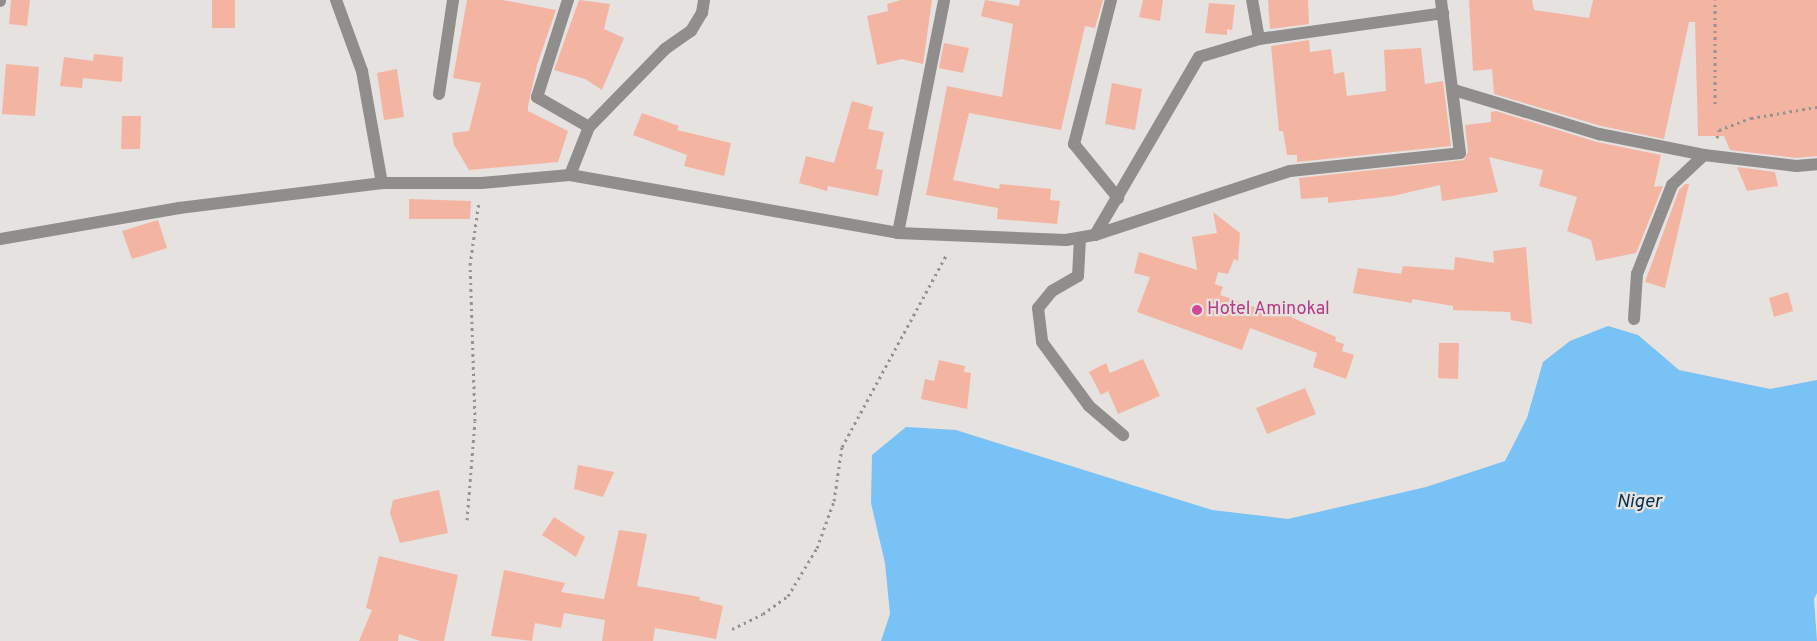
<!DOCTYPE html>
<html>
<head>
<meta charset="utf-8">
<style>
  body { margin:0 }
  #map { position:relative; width:1817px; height:641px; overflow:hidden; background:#e5e2e0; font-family:Overpass,sans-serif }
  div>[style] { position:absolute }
  .water>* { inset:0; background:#78c2f5 }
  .building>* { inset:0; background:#f3b5a2 }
  .path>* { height:3px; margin-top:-1.5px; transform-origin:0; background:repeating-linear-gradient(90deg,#959391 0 2.5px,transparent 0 6.5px) }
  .street>* { height:12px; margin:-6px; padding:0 6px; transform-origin:6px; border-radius:6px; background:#8f8e8d }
  .dots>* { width:14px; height:14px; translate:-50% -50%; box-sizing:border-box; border:2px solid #e5e2e0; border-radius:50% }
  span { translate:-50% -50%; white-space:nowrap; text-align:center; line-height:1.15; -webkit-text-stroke:4.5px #e5e2e0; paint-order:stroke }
  .hotel-label { font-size:18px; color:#b23c85 }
  .left { translate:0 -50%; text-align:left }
  .water-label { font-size:19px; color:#06324b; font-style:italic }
</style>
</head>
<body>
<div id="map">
  <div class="water">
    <div style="clip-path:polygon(1608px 326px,1638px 335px,1679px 370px,1770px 389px,1817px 380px,1817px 593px,1814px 599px,1817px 641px,881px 641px,890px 614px,885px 563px,871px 503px,872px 455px,906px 427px,956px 430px,1212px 510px,1288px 519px,1426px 487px,1505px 461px,1527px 418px,1543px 362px,1570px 341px)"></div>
  </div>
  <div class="building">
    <div style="clip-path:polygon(11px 0,30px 0,27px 26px,9px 24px)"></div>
    <div style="clip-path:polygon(212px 0,235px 0,235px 28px,212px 28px)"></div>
    <div style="clip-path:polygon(467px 0,502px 0,556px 10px,537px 65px,528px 106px,528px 111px,568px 131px,558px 162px,469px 170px,454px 145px,452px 133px,469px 131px,481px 83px,453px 78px)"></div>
    <div style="clip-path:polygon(579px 0,610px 4px,604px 29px,624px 38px,602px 90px,585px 79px,554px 70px)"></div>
    <div style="clip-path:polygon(901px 0,932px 0,923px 64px,902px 59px,877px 65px,867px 16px,888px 11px,887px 4px)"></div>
    <div style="clip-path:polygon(985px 0,1019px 6px,1020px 0,1103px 0,1095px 28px,1085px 26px,1061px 130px,969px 113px,953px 180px,999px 189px,1000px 184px,1051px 189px,1050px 200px,1060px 201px,1057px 224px,997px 219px,998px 208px,926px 195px,947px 86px,1002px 97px,1013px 24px,981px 16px)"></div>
    <div style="clip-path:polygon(1143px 0,1163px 0,1160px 21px,1139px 17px)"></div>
    <div style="clip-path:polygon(1268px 0,1308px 0,1309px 24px,1270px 29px)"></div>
    <div style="clip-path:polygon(1469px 0,1532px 0,1534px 10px,1589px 18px,1593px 0,1817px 0,1817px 156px,1796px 158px,1730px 150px,1724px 136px,1698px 136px,1695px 22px,1689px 22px,1664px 139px,1601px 126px,1494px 94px,1492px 69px,1473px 71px)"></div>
    <div style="clip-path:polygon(1209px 3px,1235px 5px,1232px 30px,1227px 29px,1227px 35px,1205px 33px)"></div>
    <div style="clip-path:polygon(1309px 40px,1310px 52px,1331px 49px,1334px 74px,1344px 72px,1347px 96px,1386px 91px,1384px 50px,1421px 48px,1425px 84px,1443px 81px,1451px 146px,1297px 162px,1297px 155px,1287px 155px,1283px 131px,1279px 131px,1271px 46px)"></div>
    <div style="clip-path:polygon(944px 43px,969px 48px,963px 73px,939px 68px)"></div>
    <div style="clip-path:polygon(94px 54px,123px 57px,122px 82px,83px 78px,82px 88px,60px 86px,64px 57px,93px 61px)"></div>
    <div style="clip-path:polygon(6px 64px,39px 67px,35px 116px,2px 114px)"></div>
    <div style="clip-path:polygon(397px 69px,404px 117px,384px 120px,377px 73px)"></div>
    <div style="clip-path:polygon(1112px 83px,1142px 89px,1135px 130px,1105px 124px)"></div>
    <div style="clip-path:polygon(852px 101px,873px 107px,868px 129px,884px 132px,876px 169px,883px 170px,878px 196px,828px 186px,827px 191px,799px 183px,806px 156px,834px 163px)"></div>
    <div style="clip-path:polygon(1496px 111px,1597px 142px,1661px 155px,1654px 187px,1663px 186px,1636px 253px,1596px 261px,1591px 240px,1567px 231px,1577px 197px,1539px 186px,1543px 170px,1489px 157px,1498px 192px,1442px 201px,1440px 185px,1393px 196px,1328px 203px,1328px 197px,1301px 199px,1299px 178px,1464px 160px,1468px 152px,1465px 125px,1491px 122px,1491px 112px)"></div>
    <div style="clip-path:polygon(642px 113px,679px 126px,677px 130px,731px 143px,724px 176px,684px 166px,687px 155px,633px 135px)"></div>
    <div style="clip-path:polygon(122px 116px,141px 116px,140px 149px,121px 149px)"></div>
    <div style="clip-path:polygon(1737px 167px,1775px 172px,1778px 186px,1747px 191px)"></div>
    <div style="clip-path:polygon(1685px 184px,1689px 184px,1665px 288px,1645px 282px,1679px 190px)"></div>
    <div style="clip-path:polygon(409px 199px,471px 201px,470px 219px,409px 219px)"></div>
    <div style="clip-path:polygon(1213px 212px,1240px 233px,1238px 261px,1234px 259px,1228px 274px,1218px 272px,1215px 284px,1223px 287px,1220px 295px,1274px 314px,1275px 310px,1336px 337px,1335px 341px,1344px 344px,1342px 351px,1354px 355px,1346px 379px,1313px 367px,1317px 353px,1250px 328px,1242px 350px,1137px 312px,1150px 277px,1134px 273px,1139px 252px,1197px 270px,1192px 237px,1217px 233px)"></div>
    <div style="clip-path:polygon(158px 220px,167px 248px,132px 259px,122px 231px)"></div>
    <div style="clip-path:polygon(1526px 247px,1532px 324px,1511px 320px,1510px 312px,1453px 310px,1453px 306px,1412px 299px,1412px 303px,1353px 293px,1358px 268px,1401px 274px,1403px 266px,1454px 270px,1455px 257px,1494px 263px,1493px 251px)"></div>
    <div style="clip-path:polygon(1788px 292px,1793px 311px,1774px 317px,1769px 298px)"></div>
    <div style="clip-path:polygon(1439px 343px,1459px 343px,1458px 379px,1438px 378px)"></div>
    <div style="clip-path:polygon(1143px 359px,1160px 396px,1118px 414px,1108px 391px,1101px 395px,1089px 372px,1106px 363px,1110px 373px)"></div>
    <div style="clip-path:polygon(939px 360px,965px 366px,964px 372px,971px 373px,967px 409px,921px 399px,925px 379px,934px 381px)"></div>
    <div style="clip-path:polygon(1305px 388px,1316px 414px,1267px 434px,1256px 408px)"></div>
    <div style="clip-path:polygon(578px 465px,614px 472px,603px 497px,574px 489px)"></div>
    <div style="clip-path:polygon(439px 490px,448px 533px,400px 543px,390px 513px,393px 500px)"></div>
    <div style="clip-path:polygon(554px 517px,585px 537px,576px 557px,542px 535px)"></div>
    <div style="clip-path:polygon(619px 530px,647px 534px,637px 586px,700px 597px,699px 600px,723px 606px,716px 639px,655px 628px,653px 641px,602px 641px,605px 620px,564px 613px,561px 628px,535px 623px,532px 641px,491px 636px,504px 570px,565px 583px,561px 592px,604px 599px)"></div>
    <div style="clip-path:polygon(379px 556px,458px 575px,444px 641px,420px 641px,399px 634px,398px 641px,359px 641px,372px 610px,366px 608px)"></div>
  </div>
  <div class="path">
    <div style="left:1715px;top:104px;width:104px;rotate:-90deg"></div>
    <div style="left:1717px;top:138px;width:8px;rotate:-76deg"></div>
    <div style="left:1719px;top:130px;width:34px;rotate:-21deg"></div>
    <div style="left:1751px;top:118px;width:67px;rotate:-9.5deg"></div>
    <div style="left:467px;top:520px;width:99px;rotate:-85.4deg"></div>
    <div style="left:475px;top:421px;width:156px;rotate:-91.8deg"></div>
    <div style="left:470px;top:265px;width:65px;rotate:-82deg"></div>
    <div style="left:732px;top:629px;width:34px;rotate:-26deg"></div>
    <div style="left:763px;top:614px;width:31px;rotate:-36deg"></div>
    <div style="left:788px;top:596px;width:56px;rotate:-58.9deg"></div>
    <div style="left:817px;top:548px;width:50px;rotate:-70.1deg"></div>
    <div style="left:834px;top:501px;width:55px;rotate:-81.6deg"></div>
    <div style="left:842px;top:447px;width:220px;rotate:-61.5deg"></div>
  </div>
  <div class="street">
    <div style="left:336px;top:0;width:76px;rotate:69.9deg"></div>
    <div style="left:362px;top:71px;width:114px;rotate:79.9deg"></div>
    <div style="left:568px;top:0;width:102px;rotate:107.7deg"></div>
    <div style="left:537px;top:97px;width:60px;rotate:30deg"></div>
    <div style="left:1111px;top:0;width:149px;rotate:104.4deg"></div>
    <div style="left:1074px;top:144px;width:70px;rotate:50.8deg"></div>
    <div style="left:0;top:1px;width:1px;rotate:-90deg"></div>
    <div style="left:1259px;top:39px;width:186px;rotate:-8deg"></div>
    <div style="left:1454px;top:90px;width:152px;rotate:16.9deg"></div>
    <div style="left:1599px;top:134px;width:107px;rotate:11.3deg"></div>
    <div style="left:1704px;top:155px;width:93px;rotate:6.8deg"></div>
    <div style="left:1796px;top:166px;width:21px;rotate:-5deg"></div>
    <div style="left:439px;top:94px;width:95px;rotate:-81.5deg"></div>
    <div style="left:570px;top:175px;width:52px;rotate:-68.4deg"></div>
    <div style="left:589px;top:127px;width:109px;rotate:-45.7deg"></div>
    <div style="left:665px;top:49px;width:32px;rotate:-35deg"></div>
    <div style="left:691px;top:31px;width:21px;rotate:-59deg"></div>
    <div style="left:702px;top:13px;width:13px;rotate:-81deg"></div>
    <div style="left:898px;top:233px;width:237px;rotate:-78.8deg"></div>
    <div style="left:1095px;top:235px;width:206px;rotate:-59.7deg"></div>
    <div style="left:1199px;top:57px;width:63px;rotate:-16.7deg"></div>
    <div style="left:1259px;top:39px;width:40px;rotate:-100deg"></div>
    <div style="left:1080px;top:238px;width:38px;rotate:93deg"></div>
    <div style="left:1078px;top:276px;width:30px;rotate:150deg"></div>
    <div style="left:1052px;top:291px;width:22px;rotate:129deg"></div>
    <div style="left:1038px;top:308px;width:34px;rotate:83deg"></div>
    <div style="left:1042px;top:342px;width:79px;rotate:53.7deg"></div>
    <div style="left:1089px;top:406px;width:45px;rotate:40.5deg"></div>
    <div style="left:0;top:239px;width:182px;rotate:-9.8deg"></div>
    <div style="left:179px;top:208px;width:205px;rotate:-7deg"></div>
    <div style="left:382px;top:183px;width:99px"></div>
    <div style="left:481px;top:183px;width:89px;rotate:-5.1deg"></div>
    <div style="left:570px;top:175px;width:333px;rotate:10deg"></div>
    <div style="left:898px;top:233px;width:168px;rotate:2.4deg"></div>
    <div style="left:1066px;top:240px;width:29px;rotate:-10deg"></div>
    <div style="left:1095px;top:235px;width:205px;rotate:-18.2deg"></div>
    <div style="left:1290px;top:171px;width:171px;rotate:-6deg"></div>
    <div style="left:1460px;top:153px;width:154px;rotate:-97.1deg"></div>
    <div style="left:1634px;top:319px;width:45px;rotate:-86.2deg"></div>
    <div style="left:1637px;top:274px;width:96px;rotate:-68.5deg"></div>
    <div style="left:1672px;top:185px;width:44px;rotate:-43.2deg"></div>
  </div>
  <div class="dots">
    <div style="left:1197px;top:310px;background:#d1479c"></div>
  </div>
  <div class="hotel-label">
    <span class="left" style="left:1207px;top:310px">Hotel Aminokal</span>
  </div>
  <div class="water-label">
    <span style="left:1639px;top:503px">Niger</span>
  </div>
</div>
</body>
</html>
